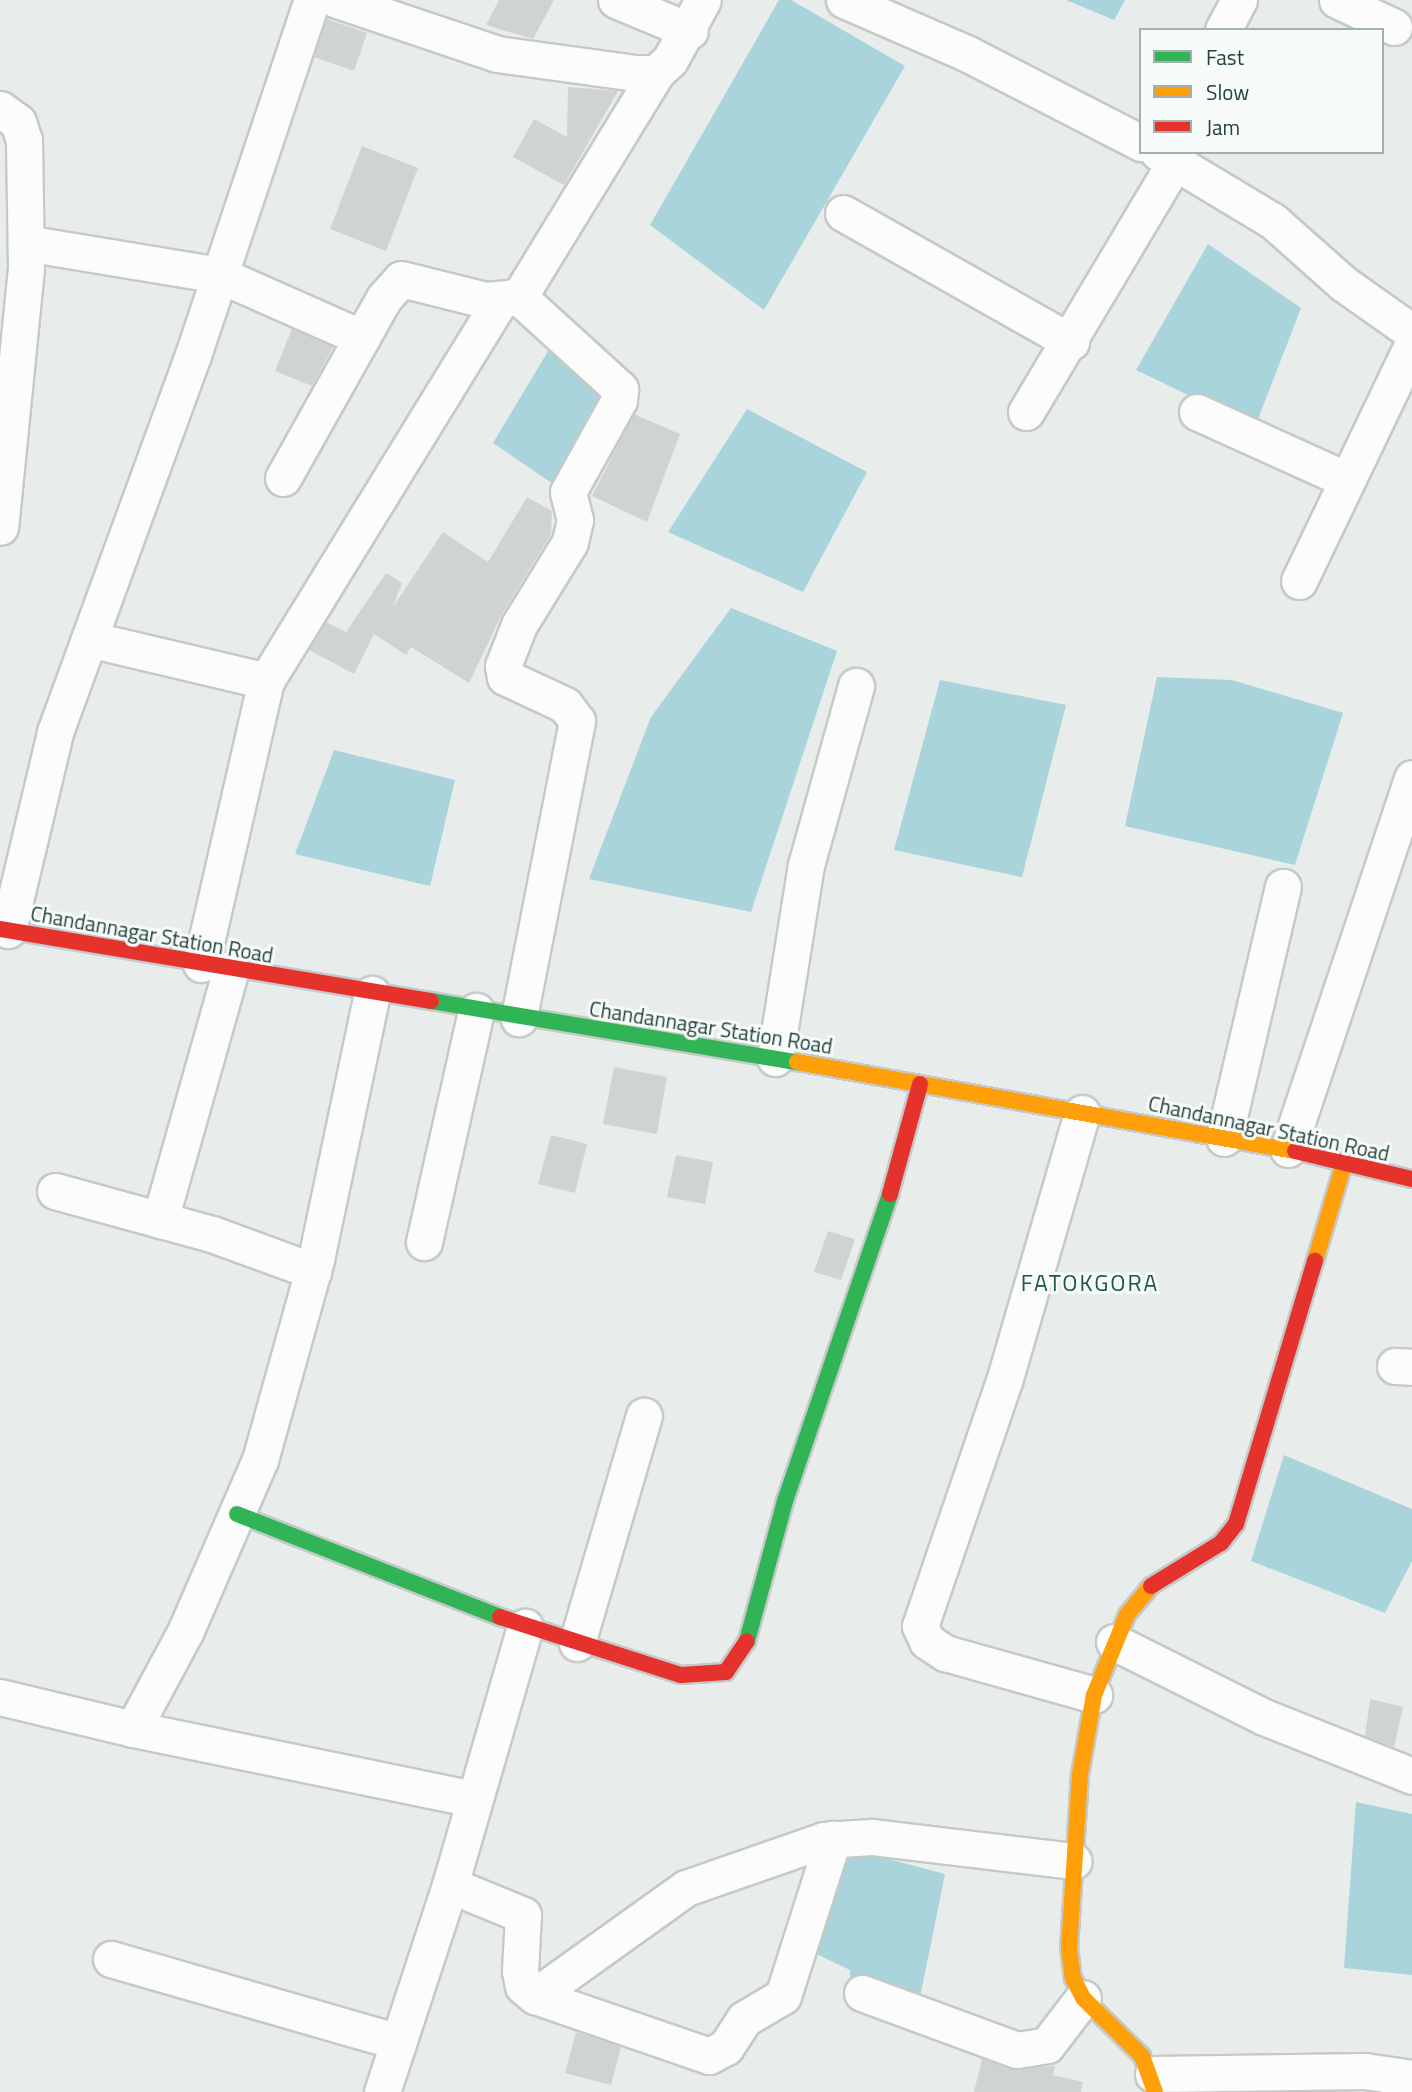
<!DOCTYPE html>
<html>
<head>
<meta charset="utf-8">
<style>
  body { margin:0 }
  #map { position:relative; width:1412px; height:2092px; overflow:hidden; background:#e8edeb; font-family:"Titillium Web",sans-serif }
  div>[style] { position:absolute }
  .water>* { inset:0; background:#a9d4db }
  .building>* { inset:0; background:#cfd4d2 }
  .roads { filter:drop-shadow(2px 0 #c5cac8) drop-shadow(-2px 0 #c5cac8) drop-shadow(0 2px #c5cac8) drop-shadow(0 -2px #c5cac8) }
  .street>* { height:35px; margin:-17.5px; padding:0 17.5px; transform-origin:17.5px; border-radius:17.5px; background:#fcfcfc }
  .fast>* { height:16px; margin:-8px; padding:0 8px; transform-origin:8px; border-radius:8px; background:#30b455 }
  .slow>* { height:16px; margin:-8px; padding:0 8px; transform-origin:8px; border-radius:8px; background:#ff9f0a }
  .jam>* { height:16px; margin:-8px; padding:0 8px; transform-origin:8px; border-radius:8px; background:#e5322d }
  span { translate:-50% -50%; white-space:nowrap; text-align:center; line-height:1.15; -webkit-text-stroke:6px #f7fbf9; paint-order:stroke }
  .street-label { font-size:21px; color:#24423a }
  .neighbourhood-label { font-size:23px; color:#1f5548; letter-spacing:2px }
  .legend { position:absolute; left:1139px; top:28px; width:245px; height:126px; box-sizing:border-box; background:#f7fbf9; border:2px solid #a3b1ad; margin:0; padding:9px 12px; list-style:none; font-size:21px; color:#24423a }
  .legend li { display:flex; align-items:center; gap:14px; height:35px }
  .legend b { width:35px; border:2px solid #a3b1ad }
</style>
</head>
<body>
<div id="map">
  <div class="water">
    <div style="clip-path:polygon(779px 0,791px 0,905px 66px,764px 310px,650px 225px)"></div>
    <div style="clip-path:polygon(1066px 0,1125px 0,1114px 20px)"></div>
    <div style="clip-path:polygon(1208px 244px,1301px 308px,1255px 427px,1136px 370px)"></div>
    <div style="clip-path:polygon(550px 348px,612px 397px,556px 486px,493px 443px)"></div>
    <div style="clip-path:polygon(747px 409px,867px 472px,803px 592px,668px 532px)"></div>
    <div style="clip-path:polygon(731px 608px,837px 651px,751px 912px,589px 879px,651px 717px)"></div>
    <div style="clip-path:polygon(1157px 677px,1232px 680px,1343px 713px,1295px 865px,1125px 826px)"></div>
    <div style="clip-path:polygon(940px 680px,1066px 705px,1022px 877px,894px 850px)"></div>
    <div style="clip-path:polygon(334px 750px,455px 780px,430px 886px,295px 854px)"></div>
    <div style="clip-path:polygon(1284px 1455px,1412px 1509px,1412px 1561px,1385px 1613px,1251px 1561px)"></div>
    <div style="clip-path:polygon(1356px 1802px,1412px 1814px,1412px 1975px,1344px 1968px)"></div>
    <div style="clip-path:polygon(839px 1846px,945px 1874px,916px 2017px,851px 1998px,850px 1970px,806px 1949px)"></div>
  </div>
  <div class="building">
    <div style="clip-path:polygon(499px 0,554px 0,533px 39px,486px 25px)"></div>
    <div style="clip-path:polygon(327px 19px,367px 33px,354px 71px,314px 57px)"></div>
    <div style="clip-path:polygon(568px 87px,618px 91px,564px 185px,513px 157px,534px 119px,567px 137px)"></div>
    <div style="clip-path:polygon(362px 146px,418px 168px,386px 251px,330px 229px)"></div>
    <div style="clip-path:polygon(292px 329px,333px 347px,312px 386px,275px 371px)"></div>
    <div style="clip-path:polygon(634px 414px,680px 434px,647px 522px,592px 496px)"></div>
    <div style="clip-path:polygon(527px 497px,552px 511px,551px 534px,502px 614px,469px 683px,411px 647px,406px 655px,374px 634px,354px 674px,309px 650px,326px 622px,346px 632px,386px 573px,402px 583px,393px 607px,443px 532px,488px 562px)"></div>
    <div style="clip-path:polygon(614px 1067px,667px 1077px,657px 1134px,603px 1124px)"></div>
    <div style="clip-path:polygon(551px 1135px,587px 1144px,575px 1193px,538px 1184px)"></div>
    <div style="clip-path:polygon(676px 1155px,713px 1162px,705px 1204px,667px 1197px)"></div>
    <div style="clip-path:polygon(828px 1231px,855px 1239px,841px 1280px,814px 1272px)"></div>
    <div style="clip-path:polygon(1370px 1699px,1403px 1707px,1394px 1747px,1365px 1736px)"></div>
    <div style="clip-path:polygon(576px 2032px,621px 2047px,611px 2085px,565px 2073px)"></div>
    <div style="clip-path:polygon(982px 2059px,1011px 2069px,1055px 2066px,1053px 2075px,1083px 2082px,1081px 2092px,974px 2092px)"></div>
  </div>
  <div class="roads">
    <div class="street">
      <div style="left:337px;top:0;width:169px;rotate:18.6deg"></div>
      <div style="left:497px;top:54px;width:140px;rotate:7.8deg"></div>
      <div style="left:636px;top:73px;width:20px"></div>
      <div style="left:656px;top:73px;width:19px;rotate:-43deg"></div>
      <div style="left:670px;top:60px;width:68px;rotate:-61.2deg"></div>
      <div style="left:616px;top:0;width:80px;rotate:22.7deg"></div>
      <div style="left:844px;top:0;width:135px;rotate:23.5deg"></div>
      <div style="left:968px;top:54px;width:195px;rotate:27.2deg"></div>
      <div style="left:1337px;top:0;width:63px;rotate:25.3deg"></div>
      <div style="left:1223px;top:30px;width:34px;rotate:-62deg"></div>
      <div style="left:0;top:109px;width:22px;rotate:36deg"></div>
      <div style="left:18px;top:122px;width:19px;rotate:72deg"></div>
      <div style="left:24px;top:140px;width:128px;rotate:89.1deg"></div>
      <div style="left:26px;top:268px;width:260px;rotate:95.7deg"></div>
      <div style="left:1158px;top:152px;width:134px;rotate:31deg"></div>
      <div style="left:1273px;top:221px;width:95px;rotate:41.6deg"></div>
      <div style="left:1344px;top:284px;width:83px;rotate:35.2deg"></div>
      <div style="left:843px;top:213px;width:262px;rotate:29.5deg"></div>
      <div style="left:26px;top:243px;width:197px;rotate:9.4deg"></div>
      <div style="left:220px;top:275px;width:155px;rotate:23.9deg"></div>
      <div style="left:519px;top:297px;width:137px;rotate:42.3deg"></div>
      <div style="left:620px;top:389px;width:11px;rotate:95deg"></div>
      <div style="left:619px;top:400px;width:105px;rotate:119deg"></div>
      <div style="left:568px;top:492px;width:29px;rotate:76deg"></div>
      <div style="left:575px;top:520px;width:23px;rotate:103deg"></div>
      <div style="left:570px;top:542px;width:97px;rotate:121.6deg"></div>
      <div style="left:519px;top:625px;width:44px;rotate:111.3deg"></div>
      <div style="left:503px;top:666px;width:11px;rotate:80deg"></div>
      <div style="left:505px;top:677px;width:66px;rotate:25deg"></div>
      <div style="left:565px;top:705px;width:20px;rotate:53deg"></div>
      <div style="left:577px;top:721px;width:303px;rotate:101.1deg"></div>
      <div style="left:1026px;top:412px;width:289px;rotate:-59.2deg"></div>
      <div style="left:1197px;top:412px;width:165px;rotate:24.4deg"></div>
      <div style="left:283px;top:478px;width:206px;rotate:-60.7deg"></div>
      <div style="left:384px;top:298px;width:25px;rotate:-48deg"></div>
      <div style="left:401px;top:279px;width:87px;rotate:14deg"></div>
      <div style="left:485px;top:300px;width:34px;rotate:-5deg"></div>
      <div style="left:519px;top:297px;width:263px;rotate:-58.5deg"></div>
      <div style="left:1299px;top:581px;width:262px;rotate:-64.4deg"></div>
      <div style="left:89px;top:639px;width:182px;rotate:13.3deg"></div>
      <div style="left:266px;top:681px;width:448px;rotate:-58.4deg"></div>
      <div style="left:8px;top:930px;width:204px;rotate:-76.6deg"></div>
      <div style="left:55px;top:732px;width:401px;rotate:-69.9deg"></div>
      <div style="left:193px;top:355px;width:374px;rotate:-71.5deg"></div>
      <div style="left:201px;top:964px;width:290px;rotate:-77.1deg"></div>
      <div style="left:775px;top:1058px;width:195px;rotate:-80.9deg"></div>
      <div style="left:806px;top:865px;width:186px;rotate:-74.4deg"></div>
      <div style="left:1082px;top:1113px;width:276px;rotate:106.2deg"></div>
      <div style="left:1005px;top:1378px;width:262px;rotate:108.9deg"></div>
      <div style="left:920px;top:1626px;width:17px;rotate:65deg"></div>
      <div style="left:927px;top:1641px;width:22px;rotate:34deg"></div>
      <div style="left:945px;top:1653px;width:155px;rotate:15.7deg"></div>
      <div style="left:1224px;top:1138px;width:258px;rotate:-76.8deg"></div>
      <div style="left:1288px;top:1149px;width:391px;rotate:-71.5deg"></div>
      <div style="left:55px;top:1191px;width:163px;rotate:15.3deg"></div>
      <div style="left:212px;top:1234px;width:108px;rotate:20.1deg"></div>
      <div style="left:160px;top:1220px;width:261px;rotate:-74.2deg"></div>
      <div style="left:424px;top:1242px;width:237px;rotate:-77.3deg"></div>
      <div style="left:1395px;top:1366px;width:17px;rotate:3deg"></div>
      <div style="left:1114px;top:1642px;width:168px;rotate:26.6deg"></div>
      <div style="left:1264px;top:1717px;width:159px;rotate:21.7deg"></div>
      <div style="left:577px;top:1643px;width:237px;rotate:-73.6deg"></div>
      <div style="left:0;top:1697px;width:137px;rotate:13.5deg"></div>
      <div style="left:133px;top:1729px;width:112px;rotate:-61.8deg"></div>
      <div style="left:186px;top:1630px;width:185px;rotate:-66.5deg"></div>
      <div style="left:260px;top:1460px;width:209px;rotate:-74.4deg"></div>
      <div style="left:316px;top:1259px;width:271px;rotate:-78.1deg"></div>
      <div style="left:133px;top:1729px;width:347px;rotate:11.6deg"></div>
      <div style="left:450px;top:1885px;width:79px;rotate:22.3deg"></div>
      <div style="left:523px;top:1915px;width:56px;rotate:93.1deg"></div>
      <div style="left:520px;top:1971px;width:15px;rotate:79deg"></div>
      <div style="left:523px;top:1986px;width:16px;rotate:40deg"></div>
      <div style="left:535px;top:1996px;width:184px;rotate:19deg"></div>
      <div style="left:709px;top:2056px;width:19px;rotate:-28deg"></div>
      <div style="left:726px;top:2047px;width:33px;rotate:-57deg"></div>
      <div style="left:744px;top:2019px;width:45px;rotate:-30.5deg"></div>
      <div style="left:783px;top:1996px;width:165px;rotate:-72.3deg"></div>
      <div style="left:111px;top:1959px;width:299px;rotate:16.1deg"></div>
      <div style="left:862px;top:1993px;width:165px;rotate:20.2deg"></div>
      <div style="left:1017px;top:2050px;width:30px;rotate:-9deg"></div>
      <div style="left:1047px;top:2045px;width:59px;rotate:-52.5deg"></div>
      <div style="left:535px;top:1996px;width:186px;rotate:-35.6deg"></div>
      <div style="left:686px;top:1888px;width:146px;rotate:-19.2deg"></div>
      <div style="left:824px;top:1840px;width:48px;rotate:-3.6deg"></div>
      <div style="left:872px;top:1837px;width:203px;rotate:6.8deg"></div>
      <div style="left:1153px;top:2074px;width:212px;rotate:-0.8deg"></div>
      <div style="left:1365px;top:2071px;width:48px;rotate:8.5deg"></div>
      <div style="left:382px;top:2092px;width:218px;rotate:-71.8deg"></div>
      <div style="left:450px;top:1885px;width:269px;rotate:-73.8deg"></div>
    </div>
    <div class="fast">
      <div style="left:431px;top:1001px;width:371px;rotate:9.5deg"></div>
      <div style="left:237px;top:1514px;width:282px;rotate:21.4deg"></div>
      <div style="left:747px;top:1641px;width:145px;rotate:-74.8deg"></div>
      <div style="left:785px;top:1501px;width:324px;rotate:-71.1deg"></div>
    </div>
    <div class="slow">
      <div style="left:797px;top:1062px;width:506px;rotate:10.13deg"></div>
      <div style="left:1315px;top:1261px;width:102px;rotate:-73.5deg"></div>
      <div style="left:1151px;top:1586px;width:38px;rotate:130deg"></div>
      <div style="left:1127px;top:1615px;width:87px;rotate:112.4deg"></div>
      <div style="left:1094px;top:1695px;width:80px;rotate:100deg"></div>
      <div style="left:1080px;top:1774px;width:173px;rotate:93.6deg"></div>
      <div style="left:1069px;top:1947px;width:31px;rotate:83deg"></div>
      <div style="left:1073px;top:1978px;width:22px;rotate:63deg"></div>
      <div style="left:1083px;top:1998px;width:83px;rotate:44.5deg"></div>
      <div style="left:1142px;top:2056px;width:38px;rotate:70deg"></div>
    </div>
    <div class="jam">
      <div style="left:0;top:929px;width:437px;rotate:9.5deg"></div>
      <div style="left:1295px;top:1151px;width:120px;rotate:13.5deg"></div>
      <div style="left:890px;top:1194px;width:114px;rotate:-74.7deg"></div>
      <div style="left:1151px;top:1586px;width:82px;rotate:-31.6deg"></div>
      <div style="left:1221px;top:1543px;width:24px;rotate:-52deg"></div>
      <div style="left:1236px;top:1524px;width:275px;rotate:-73.3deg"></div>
      <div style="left:500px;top:1617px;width:190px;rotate:17.8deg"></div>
      <div style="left:681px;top:1675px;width:45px;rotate:-3.8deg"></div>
      <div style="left:726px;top:1672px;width:37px;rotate:-56deg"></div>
    </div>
  </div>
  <div class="street-label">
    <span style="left:152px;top:934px;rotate:10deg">Chandannagar Station Road</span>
    <span style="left:711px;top:1027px;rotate:9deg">Chandannagar Station Road</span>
    <span style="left:1269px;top:1128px;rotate:12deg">Chandannagar Station Road</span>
  </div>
  <div class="neighbourhood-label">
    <span style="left:1090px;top:1283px">FATOKGORA</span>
  </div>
  <ul class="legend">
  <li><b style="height:9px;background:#30b455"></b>Fast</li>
  <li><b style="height:9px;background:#ff9f0a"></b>Slow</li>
  <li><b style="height:9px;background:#e5322d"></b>Jam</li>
  </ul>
</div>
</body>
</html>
